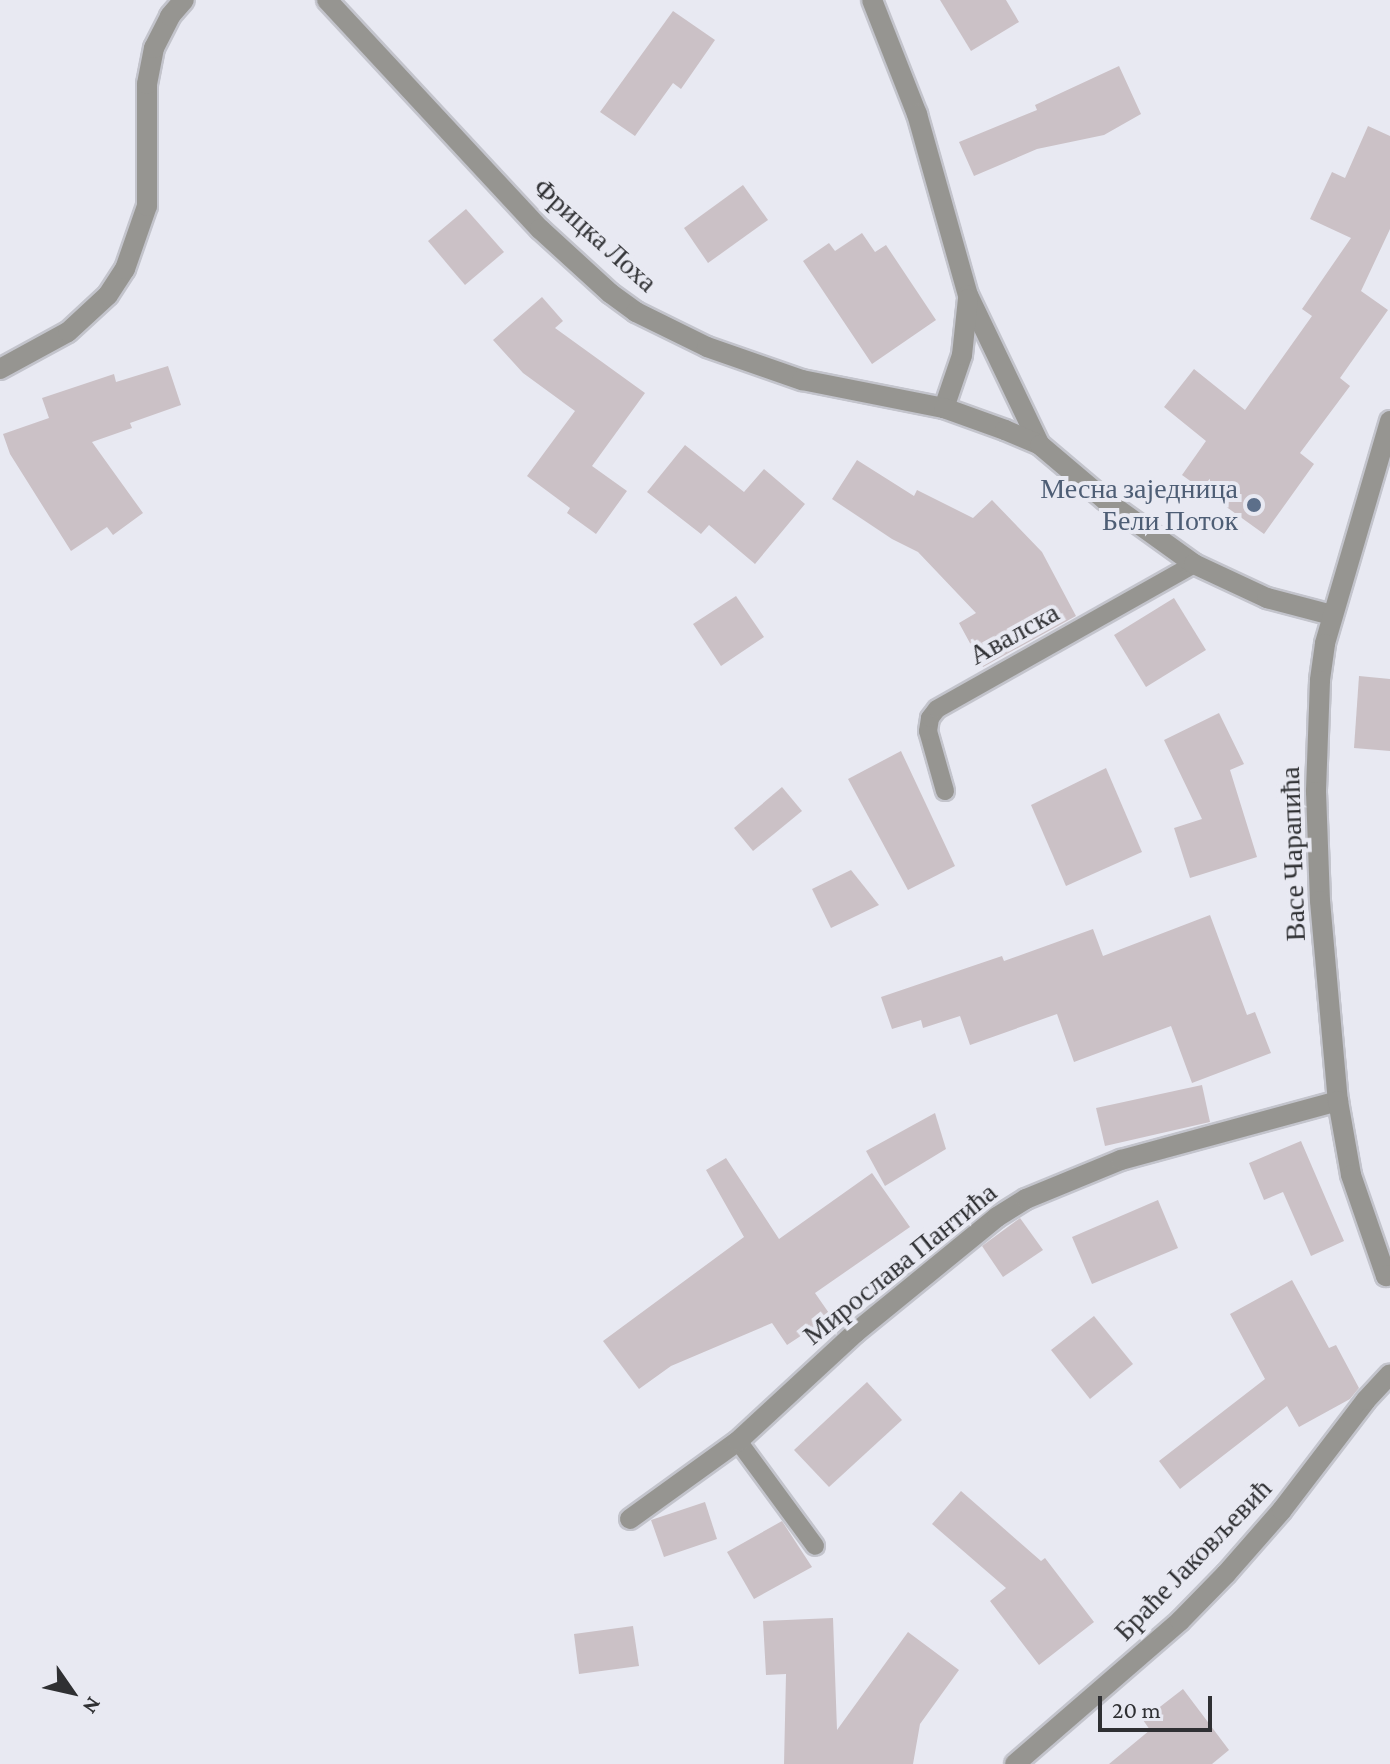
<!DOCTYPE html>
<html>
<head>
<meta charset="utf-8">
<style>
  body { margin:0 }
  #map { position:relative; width:1390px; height:1764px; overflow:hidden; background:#e8e9f2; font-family:"Crimson Pro",serif }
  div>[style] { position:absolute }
  .building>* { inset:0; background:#cbc1c6 }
  .roads { filter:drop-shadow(2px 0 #c3c4cc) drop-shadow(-2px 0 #c3c4cc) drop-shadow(0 2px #c3c4cc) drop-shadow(0 -2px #c3c4cc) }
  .service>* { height:18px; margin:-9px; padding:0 9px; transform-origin:9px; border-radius:9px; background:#969591 }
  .minor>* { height:20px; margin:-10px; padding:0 10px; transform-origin:10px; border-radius:10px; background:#969591 }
  .tertiary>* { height:20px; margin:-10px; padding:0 10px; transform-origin:10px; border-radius:10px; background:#969591 }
  .dots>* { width:22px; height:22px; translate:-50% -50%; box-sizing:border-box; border:4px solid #e8e9f2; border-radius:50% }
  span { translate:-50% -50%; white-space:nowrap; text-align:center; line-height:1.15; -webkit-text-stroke:8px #e8e9f2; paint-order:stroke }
  .street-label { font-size:28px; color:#2f3033 }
  .service-label { font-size:28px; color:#4e5e75 }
  .right { translate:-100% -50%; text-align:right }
  .north { position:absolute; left:32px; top:1652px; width:80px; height:80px; -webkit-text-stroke:6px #e8e9f2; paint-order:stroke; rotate:124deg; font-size:22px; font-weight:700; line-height:32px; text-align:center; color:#2f3033 }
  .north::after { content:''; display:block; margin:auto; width:28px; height:36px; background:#2f3033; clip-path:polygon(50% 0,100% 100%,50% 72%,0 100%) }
  .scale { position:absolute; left:1098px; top:1696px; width:114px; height:36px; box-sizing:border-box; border:4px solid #2f3033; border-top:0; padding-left:10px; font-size:24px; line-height:28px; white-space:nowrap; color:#2f3033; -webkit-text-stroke:6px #e8e9f2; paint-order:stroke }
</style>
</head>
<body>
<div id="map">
  <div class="building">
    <div style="clip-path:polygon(940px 0,1006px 0,1019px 22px,971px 51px)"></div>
    <div style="clip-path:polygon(673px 11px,715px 40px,681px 89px,673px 83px,635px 136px,600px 112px)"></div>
    <div style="clip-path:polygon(1119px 66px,1141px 114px,1104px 135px,1037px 149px,974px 176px,959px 142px,1037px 110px,1035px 105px)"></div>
    <div style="clip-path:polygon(1368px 126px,1390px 136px,1390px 229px,1361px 291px,1388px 310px,1340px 378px,1350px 386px,1300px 453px,1314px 464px,1264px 534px,1182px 475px,1206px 441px,1164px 407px,1194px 369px,1245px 410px,1312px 316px,1302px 309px,1351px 238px,1310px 219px,1332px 172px,1345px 178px)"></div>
    <div style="clip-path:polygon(743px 185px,768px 220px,708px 263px,684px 228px)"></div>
    <div style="clip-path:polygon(466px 209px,504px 252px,465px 285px,428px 241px)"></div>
    <div style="clip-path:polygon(862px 233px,875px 252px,886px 245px,936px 320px,872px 364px,803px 261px,829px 243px,835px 251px)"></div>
    <div style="clip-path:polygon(542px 297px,563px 321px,555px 328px,645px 393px,592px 466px,627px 491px,596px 534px,567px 513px,570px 508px,527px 476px,575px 411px,523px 373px,493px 340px)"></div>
    <div style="clip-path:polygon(168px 366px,181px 405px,130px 423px,132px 428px,92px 442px,143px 513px,113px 535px,107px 527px,71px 551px,10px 454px,3px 434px,49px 418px,42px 398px,114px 374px,116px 382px)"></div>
    <div style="clip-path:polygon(685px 445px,744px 492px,764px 469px,805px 504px,755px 564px,709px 525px,701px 534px,647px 492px)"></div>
    <div style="clip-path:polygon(857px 460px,914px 496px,917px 490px,973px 518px,992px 500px,1042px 552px,1076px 616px,983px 667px,959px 623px,976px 613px,918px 552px,892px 539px,832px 499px)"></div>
    <div style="clip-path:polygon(736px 596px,764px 637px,721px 666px,693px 624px)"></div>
    <div style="clip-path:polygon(1174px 598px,1206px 650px,1146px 687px,1114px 635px)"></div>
    <div style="clip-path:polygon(1359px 676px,1390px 679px,1390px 751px,1354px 748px)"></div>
    <div style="clip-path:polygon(1219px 713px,1244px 764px,1230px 770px,1257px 857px,1190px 878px,1174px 828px,1202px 819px,1164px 740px)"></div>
    <div style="clip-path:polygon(901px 751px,955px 866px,908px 890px,848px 779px)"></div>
    <div style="clip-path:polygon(1106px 768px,1142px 852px,1066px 886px,1031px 805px)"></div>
    <div style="clip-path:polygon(782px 787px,802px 811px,753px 851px,734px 828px)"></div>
    <div style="clip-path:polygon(851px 870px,879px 905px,831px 928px,812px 889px)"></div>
    <div style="clip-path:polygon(1210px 915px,1247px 1015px,1255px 1012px,1271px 1053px,1192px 1083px,1171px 1026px,1074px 1062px,1057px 1014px,970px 1045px,960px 1016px,923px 1028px,921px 1020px,892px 1029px,881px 997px,1002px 956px,1004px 961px,1093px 929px,1103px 956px)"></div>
    <div style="clip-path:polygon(1202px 1085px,1210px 1122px,1105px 1146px,1096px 1108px)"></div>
    <div style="clip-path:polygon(935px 1113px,946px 1149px,885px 1186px,866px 1151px)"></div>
    <div style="clip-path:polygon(1301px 1141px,1344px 1241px,1311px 1256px,1283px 1192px,1264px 1200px,1249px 1163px)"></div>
    <div style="clip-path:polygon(726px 1158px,779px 1239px,872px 1173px,910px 1227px,815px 1293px,831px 1316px,787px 1345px,772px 1323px,671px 1366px,639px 1389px,603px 1341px,744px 1237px,706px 1170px)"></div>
    <div style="clip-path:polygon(1158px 1200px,1178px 1248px,1092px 1284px,1072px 1237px)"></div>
    <div style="clip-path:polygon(1020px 1218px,1043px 1250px,1003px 1277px,982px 1246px)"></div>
    <div style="clip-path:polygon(1292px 1280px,1329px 1348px,1336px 1345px,1359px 1388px,1350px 1399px,1299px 1427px,1287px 1406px,1180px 1489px,1159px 1461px,1265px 1379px,1230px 1314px)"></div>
    <div style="clip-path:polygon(1094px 1316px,1133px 1364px,1090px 1399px,1051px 1350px)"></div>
    <div style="clip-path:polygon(867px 1382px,902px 1420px,829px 1487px,794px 1450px)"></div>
    <div style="clip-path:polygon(961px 1491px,1041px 1561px,1045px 1558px,1094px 1622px,1039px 1665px,990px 1601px,1006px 1588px,932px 1524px)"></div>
    <div style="clip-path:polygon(705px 1502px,717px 1539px,664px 1557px,651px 1520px)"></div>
    <div style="clip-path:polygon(782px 1521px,812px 1567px,754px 1599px,727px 1552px)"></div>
    <div style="clip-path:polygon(833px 1618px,837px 1730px,908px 1632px,959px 1670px,920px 1724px,913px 1764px,784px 1764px,786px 1674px,766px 1675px,763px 1621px)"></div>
    <div style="clip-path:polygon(633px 1626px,639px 1666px,579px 1674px,574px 1634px)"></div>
    <div style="clip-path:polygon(1183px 1689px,1229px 1750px,1212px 1764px,1109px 1764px,1150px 1730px,1143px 1720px)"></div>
  </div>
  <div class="roads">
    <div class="service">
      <div style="left:945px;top:791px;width:62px;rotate:-105.8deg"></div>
      <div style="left:928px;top:731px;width:13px;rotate:-81deg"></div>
      <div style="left:930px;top:718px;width:11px;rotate:-52deg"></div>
      <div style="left:937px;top:709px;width:295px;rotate:-29.4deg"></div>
      <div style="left:738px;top:1441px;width:130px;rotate:53.7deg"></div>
    </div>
    <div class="minor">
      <div style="left:872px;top:0;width:123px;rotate:68.5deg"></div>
      <div style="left:917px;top:114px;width:188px;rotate:74.3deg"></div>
      <div style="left:968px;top:295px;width:166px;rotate:64.4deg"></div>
      <div style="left:944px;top:408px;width:56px;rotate:-71.2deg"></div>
      <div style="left:962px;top:355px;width:56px;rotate:-83.9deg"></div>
      <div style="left:630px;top:1519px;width:133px;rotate:-35.8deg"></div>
      <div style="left:738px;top:1441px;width:159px;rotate:-42.7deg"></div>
      <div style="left:855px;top:1333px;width:183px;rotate:-39.2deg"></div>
      <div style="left:997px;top:1217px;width:34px;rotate:-32deg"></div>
      <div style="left:1026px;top:1199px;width:103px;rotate:-22.3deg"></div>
      <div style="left:1121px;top:1160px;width:225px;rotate:-15.2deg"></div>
      <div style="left:1015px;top:1764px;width:218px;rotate:-40.9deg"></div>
      <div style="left:1180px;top:1621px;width:66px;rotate:-45.6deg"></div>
      <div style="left:1226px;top:1574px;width:85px;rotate:-48.8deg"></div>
      <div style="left:1282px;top:1510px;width:138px;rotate:-52.6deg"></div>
      <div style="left:1366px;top:1400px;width:35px;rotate:-47deg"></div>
    </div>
    <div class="tertiary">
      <div style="left:327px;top:0;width:313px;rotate:47.1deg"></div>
      <div style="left:540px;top:229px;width:95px;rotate:42.4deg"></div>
      <div style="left:610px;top:293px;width:32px;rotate:36deg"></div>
      <div style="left:636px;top:312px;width:79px;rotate:26.2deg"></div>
      <div style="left:707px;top:347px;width:101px;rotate:19.2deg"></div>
      <div style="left:802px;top:380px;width:145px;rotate:11.2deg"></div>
      <div style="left:944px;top:408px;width:65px;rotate:19.8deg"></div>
      <div style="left:1005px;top:430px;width:38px;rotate:23deg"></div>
      <div style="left:1040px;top:445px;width:85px;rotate:40.2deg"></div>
      <div style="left:1105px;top:500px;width:110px;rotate:35.7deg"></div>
      <div style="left:1194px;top:564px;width:81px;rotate:25deg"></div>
      <div style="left:1267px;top:598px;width:67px;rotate:14.7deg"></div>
      <div style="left:0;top:369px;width:77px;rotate:-28.6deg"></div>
      <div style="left:68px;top:332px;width:54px;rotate:-42.8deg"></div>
      <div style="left:108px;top:295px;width:31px;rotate:-57deg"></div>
      <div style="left:125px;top:269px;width:67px;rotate:-70.8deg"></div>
      <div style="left:147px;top:206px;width:122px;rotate:-90deg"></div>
      <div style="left:147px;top:84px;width:37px;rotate:-79deg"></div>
      <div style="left:154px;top:48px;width:36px;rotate:-63deg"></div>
      <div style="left:170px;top:16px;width:21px;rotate:-49deg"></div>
      <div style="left:1390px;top:421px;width:232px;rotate:106.3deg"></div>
      <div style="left:1325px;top:644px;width:37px;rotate:98deg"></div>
      <div style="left:1320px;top:681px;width:111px;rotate:92.1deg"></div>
      <div style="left:1316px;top:792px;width:109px;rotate:87.9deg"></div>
      <div style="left:1320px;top:901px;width:201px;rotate:84.9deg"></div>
      <div style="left:1338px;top:1101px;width:75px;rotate:80deg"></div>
      <div style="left:1351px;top:1175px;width:107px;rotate:70.9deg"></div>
      <div style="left:1386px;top:1276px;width:4px;rotate:-14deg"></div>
    </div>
  </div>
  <div class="dots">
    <div style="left:1254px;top:505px;background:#5c6f8a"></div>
  </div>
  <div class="street-label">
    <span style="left:595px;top:235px;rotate:42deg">Фрицка Лоха</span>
    <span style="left:1014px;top:634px;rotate:-29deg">Авалска</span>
    <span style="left:1293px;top:854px;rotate:-92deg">Васе Чарапића</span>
    <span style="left:900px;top:1264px;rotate:-39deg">Мирослава Пантића</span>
    <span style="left:1193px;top:1560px;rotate:-46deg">Браће Јаковљевић</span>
  </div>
  <div class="service-label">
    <span class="right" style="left:1238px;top:505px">Месна заједница<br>Бели Поток</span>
  </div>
  <div class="north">N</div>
  <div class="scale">20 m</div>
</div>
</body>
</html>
